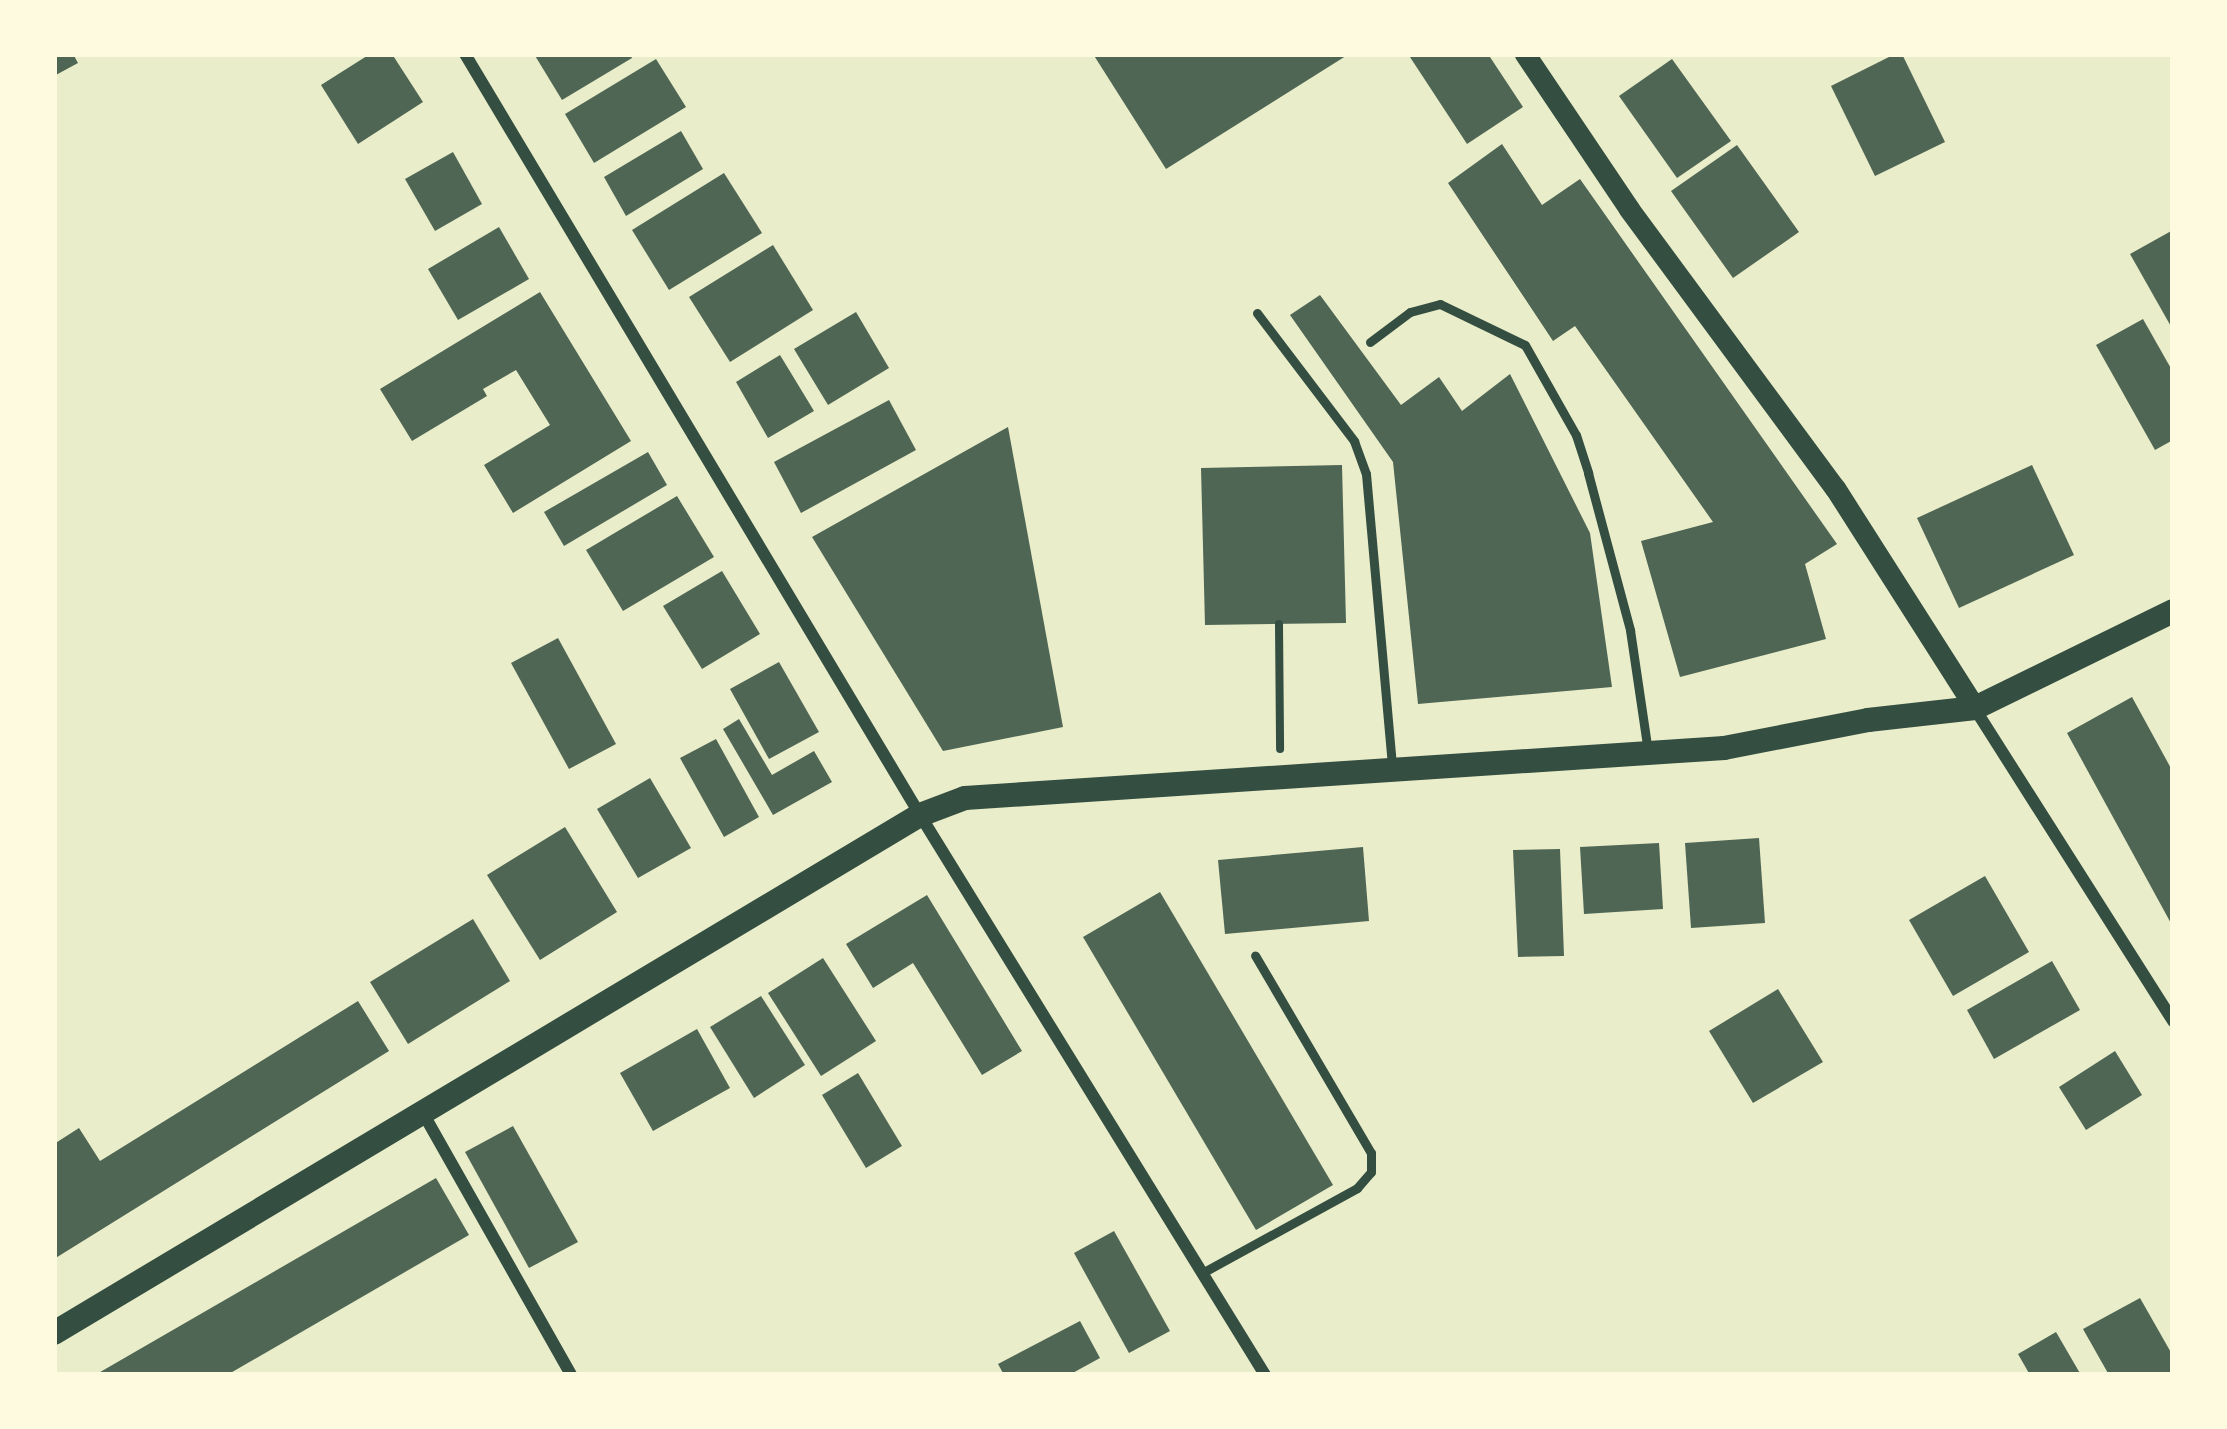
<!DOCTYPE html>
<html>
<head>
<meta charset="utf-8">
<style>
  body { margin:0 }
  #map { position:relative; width:2227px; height:1429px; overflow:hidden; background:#e9edc9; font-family:Bitter,serif }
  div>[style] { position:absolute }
  .building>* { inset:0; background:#4f6655 }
  .path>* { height:8px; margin:-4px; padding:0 4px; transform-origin:4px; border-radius:4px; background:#344e41 }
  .service>* { height:9px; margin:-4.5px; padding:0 4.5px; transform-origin:4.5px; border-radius:4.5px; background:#344e41 }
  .minor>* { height:12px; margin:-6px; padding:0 6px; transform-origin:6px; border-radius:6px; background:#344e41 }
  .tertiary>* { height:21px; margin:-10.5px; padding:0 10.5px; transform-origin:10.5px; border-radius:10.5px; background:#344e41 }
  .secondary>* { height:24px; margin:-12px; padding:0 12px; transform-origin:12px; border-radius:12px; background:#344e41 }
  span { translate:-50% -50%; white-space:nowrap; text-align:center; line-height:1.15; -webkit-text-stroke:12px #fefae0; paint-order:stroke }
  .frame { position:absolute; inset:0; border:57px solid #fefae0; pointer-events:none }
</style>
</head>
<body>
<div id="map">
  <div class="building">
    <div style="clip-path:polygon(54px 54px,73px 54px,78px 63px,54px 76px)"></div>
    <div style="clip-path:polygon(370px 54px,392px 54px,423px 102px,358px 144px,321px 85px)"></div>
    <div style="clip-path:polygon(534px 54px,630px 54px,632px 58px,562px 100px)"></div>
    <div style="clip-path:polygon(1093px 54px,1349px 54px,1166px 169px)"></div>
    <div style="clip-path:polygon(1408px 54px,1488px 54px,1523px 107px,1467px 144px)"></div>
    <div style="clip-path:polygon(1895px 54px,1902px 54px,1945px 142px,1875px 176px,1831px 86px)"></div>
    <div style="clip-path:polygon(656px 59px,686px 107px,594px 163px,565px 114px)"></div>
    <div style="clip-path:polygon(1672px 59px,1731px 141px,1677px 178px,1619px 96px)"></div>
    <div style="clip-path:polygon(681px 131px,703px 169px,626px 216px,604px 177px)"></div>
    <div style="clip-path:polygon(1502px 144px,1542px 205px,1580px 179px,1837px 544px,1805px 564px,1826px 639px,1680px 677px,1641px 541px,1713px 522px,1575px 326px,1553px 341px,1448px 183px)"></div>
    <div style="clip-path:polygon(1737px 145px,1799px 232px,1733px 278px,1671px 191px)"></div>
    <div style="clip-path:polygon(453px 152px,482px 204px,435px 231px,405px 179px)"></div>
    <div style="clip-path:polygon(724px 173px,762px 233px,669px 290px,632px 230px)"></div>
    <div style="clip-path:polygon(499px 227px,529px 279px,458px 320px,428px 269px)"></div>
    <div style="clip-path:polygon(2173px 230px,2173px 330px,2130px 254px)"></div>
    <div style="clip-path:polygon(773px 245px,813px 310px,730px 362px,689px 297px)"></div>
    <div style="clip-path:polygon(540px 292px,631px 441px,513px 513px,484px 465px,550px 425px,516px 370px,483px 389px,487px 396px,412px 441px,380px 389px)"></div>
    <div style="clip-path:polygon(1320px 295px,1401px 405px,1439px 377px,1462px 411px,1510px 374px,1590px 533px,1612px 687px,1418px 704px,1393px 462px,1290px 315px)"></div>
    <div style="clip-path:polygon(856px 312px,889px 368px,828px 405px,794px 349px)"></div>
    <div style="clip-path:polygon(2143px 319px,2173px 372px,2173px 440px,2155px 450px,2096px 345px)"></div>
    <div style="clip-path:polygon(780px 355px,814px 411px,768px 438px,736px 382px)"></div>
    <div style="clip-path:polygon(889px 400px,916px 450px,801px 513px,774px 462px)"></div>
    <div style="clip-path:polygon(1008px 427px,1063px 727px,943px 751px,812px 537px)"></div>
    <div style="clip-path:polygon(648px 452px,667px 485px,564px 546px,544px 512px)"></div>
    <div style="clip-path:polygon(1342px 465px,1346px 623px,1205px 625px,1201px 468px)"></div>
    <div style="clip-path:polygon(2032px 465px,2074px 555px,1959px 608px,1917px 518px)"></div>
    <div style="clip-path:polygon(677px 496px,714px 557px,623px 611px,586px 550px)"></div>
    <div style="clip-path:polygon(722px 571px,760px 634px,702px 669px,663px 606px)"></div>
    <div style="clip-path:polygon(558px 638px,616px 744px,569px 769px,511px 663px)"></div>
    <div style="clip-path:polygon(779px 662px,819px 732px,769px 759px,730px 689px)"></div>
    <div style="clip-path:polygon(2132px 697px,2173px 772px,2173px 927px,2067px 733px)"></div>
    <div style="clip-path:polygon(739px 719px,772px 775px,814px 751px,832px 782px,773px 815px,723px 729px)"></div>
    <div style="clip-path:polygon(716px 739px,759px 817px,724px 837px,680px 758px)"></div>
    <div style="clip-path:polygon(650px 778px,691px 848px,638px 878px,597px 809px)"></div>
    <div style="clip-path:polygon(565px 827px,617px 912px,540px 960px,487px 875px)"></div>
    <div style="clip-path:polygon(1759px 838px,1765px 923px,1691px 928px,1685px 843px)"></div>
    <div style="clip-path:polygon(1659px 843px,1663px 909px,1584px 914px,1580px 847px)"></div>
    <div style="clip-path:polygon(1363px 847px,1369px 921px,1225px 934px,1218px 860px)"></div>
    <div style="clip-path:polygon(1560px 849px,1564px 956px,1518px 957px,1513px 850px)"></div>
    <div style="clip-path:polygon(1985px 876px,2029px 952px,1953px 996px,1909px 920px)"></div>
    <div style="clip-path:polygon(1160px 892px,1333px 1185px,1256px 1230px,1083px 937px)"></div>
    <div style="clip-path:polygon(927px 895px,1022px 1051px,982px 1075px,913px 963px,873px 988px,846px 944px)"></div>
    <div style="clip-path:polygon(473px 919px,510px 981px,408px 1044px,370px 982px)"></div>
    <div style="clip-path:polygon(823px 958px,876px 1041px,821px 1076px,768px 993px)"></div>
    <div style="clip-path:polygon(2052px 961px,2080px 1010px,1994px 1059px,1967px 1010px)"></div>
    <div style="clip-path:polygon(1778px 989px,1823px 1062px,1753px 1103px,1709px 1031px)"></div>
    <div style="clip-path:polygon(761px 996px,805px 1065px,754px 1098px,710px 1027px)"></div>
    <div style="clip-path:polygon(358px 1001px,389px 1051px,54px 1259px,54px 1144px,79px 1128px,100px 1161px)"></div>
    <div style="clip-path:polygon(697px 1029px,730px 1088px,653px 1131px,620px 1073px)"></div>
    <div style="clip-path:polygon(2115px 1051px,2142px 1095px,2086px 1130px,2059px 1087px)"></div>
    <div style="clip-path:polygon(858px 1073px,902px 1146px,866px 1168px,822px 1095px)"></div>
    <div style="clip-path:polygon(513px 1126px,578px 1242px,529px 1268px,465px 1152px)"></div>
    <div style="clip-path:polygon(436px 1178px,469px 1235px,227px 1375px,95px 1375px)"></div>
    <div style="clip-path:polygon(1114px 1231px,1170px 1331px,1129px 1353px,1074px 1253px)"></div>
    <div style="clip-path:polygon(2140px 1298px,2173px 1356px,2173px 1375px,2109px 1375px,2083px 1329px)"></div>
    <div style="clip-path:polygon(1080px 1321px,1100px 1358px,1069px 1375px,1004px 1375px,998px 1364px)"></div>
    <div style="clip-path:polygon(2056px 1332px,2081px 1375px,2030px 1375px,2018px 1354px)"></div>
  </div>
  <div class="path">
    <div style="left:1279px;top:624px;width:125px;rotate:89.5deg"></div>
  </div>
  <div class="service">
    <div style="left:1257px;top:313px;width:161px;rotate:52.8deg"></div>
    <div style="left:1354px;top:441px;width:35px;rotate:70deg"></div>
    <div style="left:1366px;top:474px;width:295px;rotate:84.9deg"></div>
    <div style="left:1370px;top:342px;width:50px;rotate:-36.9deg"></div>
    <div style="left:1410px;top:312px;width:31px;rotate:-15deg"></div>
    <div style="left:1440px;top:304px;width:94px;rotate:25.8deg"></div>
    <div style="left:1525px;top:345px;width:103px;rotate:60.5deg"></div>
    <div style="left:1576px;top:435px;width:40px;rotate:72deg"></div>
    <div style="left:1588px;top:473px;width:163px;rotate:75deg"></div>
    <div style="left:1630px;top:630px;width:123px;rotate:81.6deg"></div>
    <div style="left:1202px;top:1273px;width:177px;rotate:-28.7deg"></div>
    <div style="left:1357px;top:1188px;width:21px;rotate:-49deg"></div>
    <div style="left:1371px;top:1172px;width:19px;rotate:-90deg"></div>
    <div style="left:1371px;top:1153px;width:229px;rotate:-120.4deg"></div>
  </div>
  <div class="minor">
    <div style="left:465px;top:54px;width:887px;rotate:59.12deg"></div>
    <div style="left:920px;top:815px;width:658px;rotate:58.36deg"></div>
    <div style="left:1975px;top:709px;width:370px;rotate:57.6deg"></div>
    <div style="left:423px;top:1113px;width:301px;rotate:60.5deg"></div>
  </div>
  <div class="tertiary">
    <div style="left:1525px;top:54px;width:187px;rotate:56.1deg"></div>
    <div style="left:1629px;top:209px;width:347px;rotate:53.6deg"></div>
    <div style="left:1835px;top:488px;width:261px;rotate:57.5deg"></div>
  </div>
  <div class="secondary">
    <div style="left:54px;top:1333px;width:1009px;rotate:-30.89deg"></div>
    <div style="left:920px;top:815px;width:48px;rotate:-20.7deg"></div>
    <div style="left:965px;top:798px;width:761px;rotate:-3.77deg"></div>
    <div style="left:1724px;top:748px;width:147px;rotate:-11deg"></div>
    <div style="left:1868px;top:720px;width:108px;rotate:-6.4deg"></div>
    <div style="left:1975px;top:708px;width:220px;rotate:-26.1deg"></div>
  </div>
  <div class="frame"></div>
</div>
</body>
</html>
